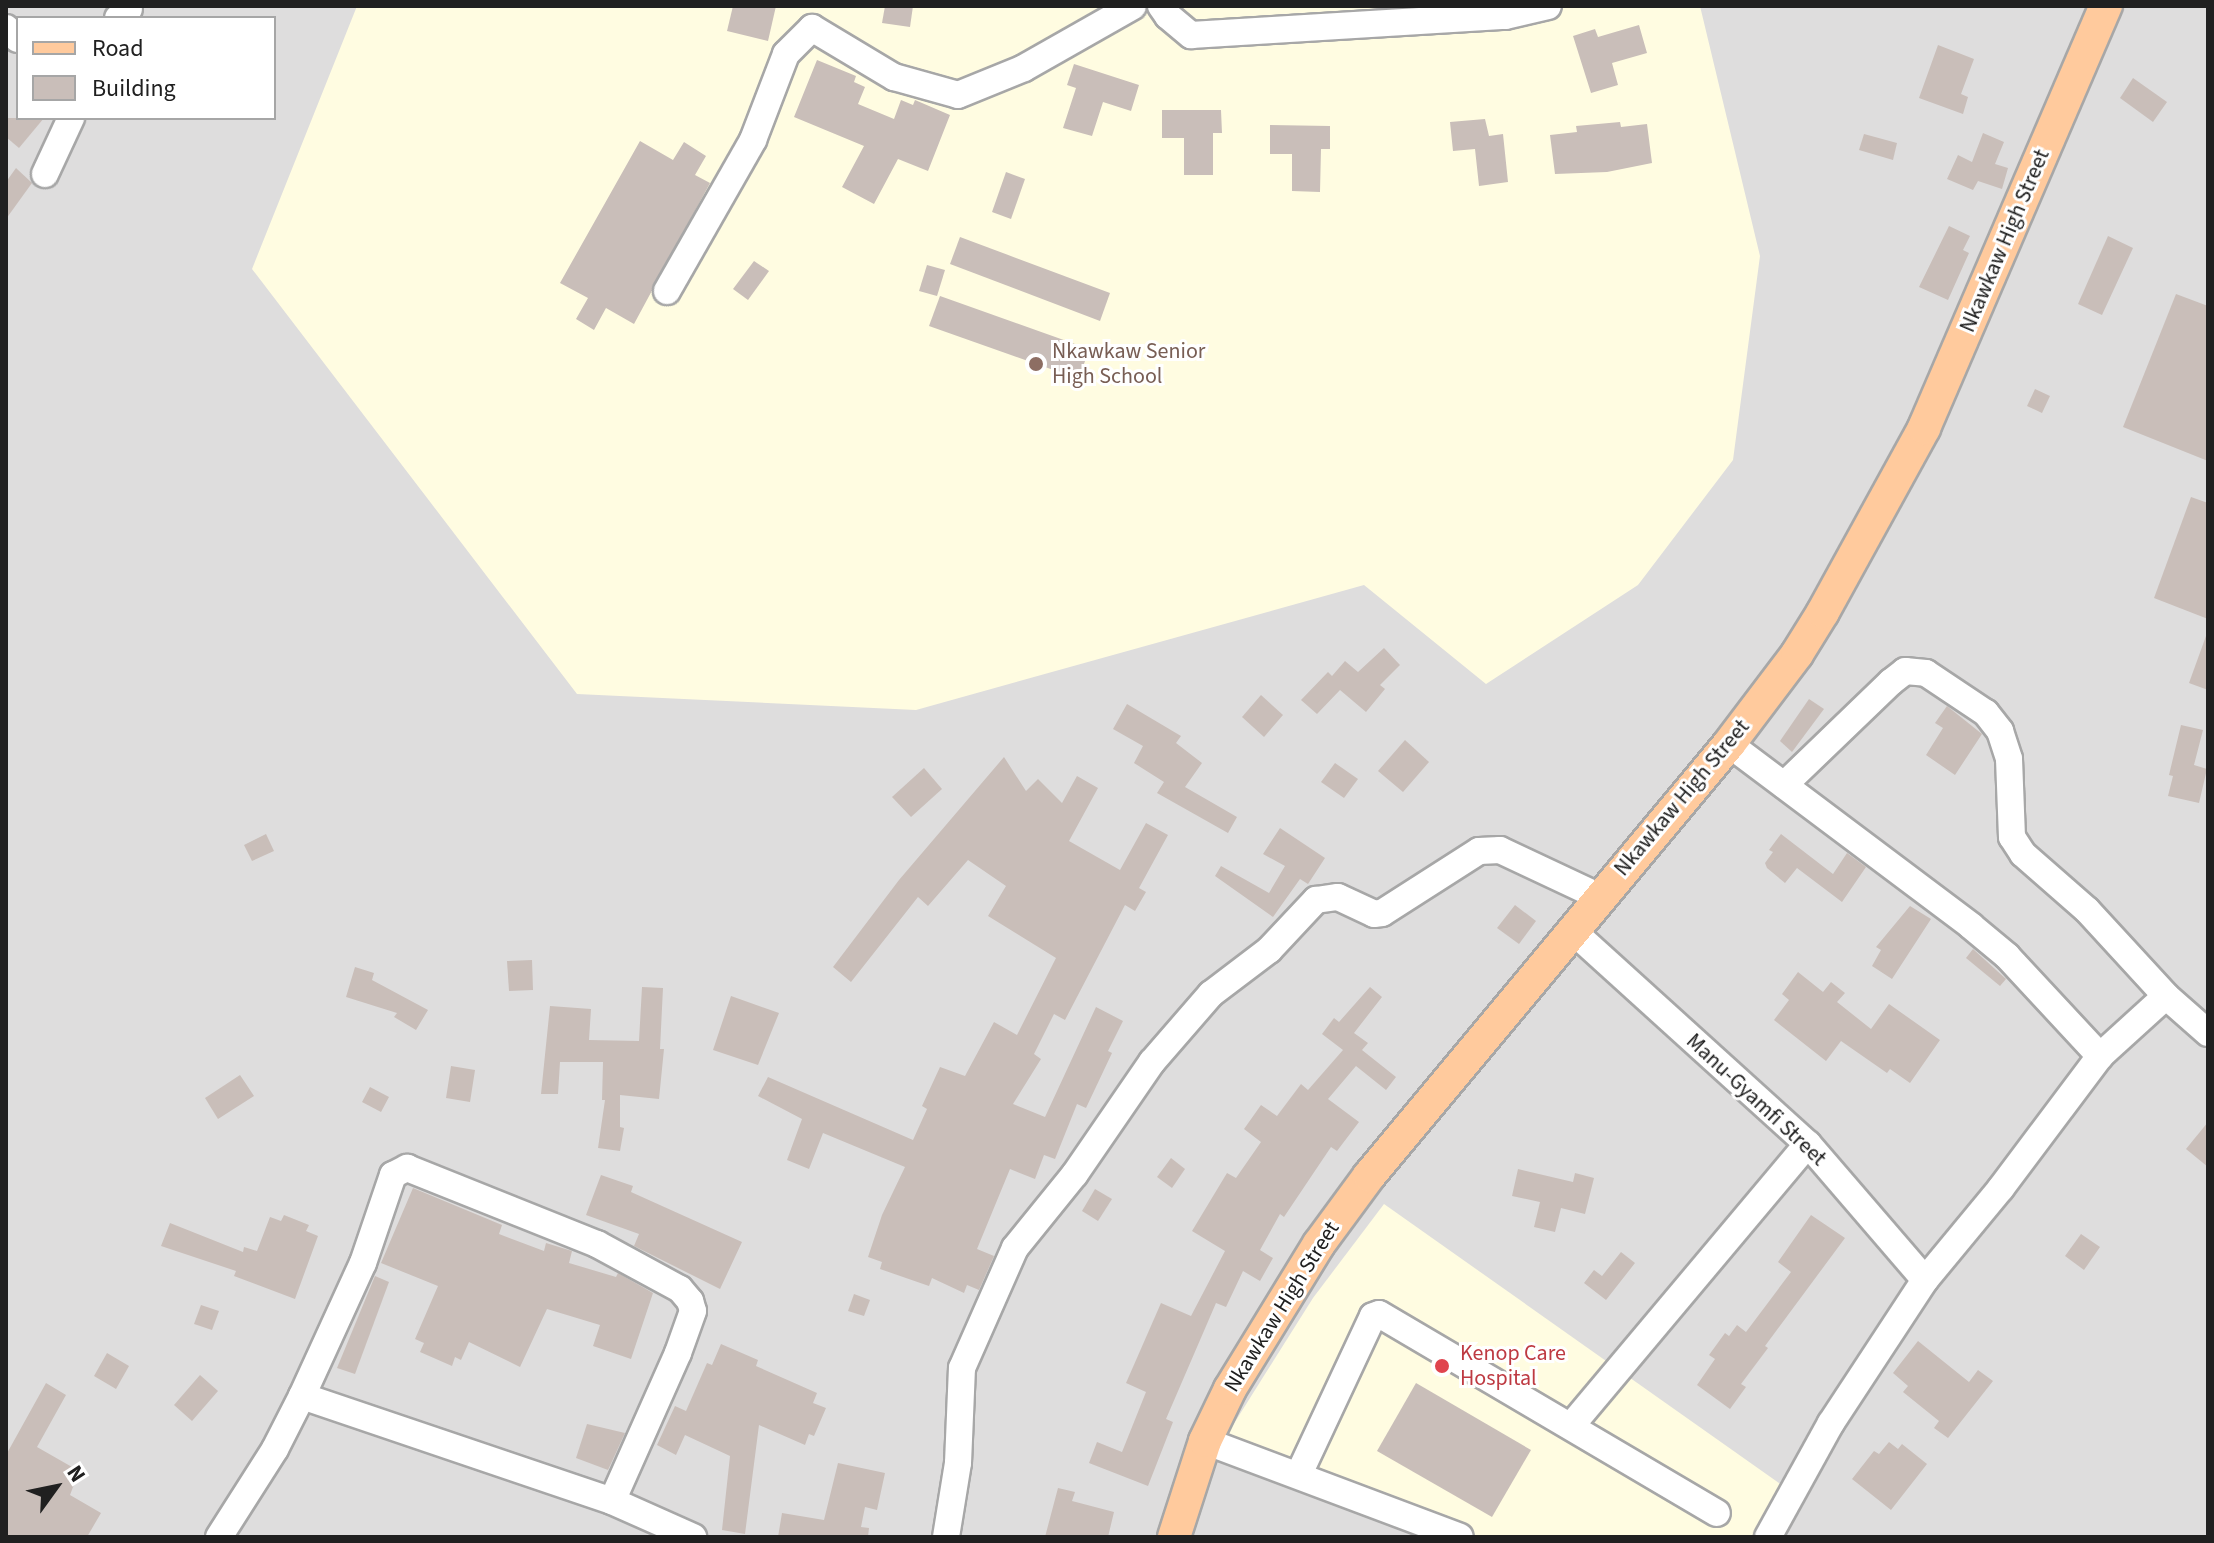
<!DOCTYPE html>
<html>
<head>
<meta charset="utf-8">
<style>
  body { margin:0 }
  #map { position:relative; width:2214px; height:1543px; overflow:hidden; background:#f1ece6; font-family:"Source Sans 3",sans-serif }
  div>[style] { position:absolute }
  .residential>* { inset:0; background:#dedddd }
  .education>* { inset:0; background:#fffce1 }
  .building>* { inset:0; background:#c9beb9 }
  .roads { filter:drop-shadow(2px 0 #a7a7a7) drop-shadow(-2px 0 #a7a7a7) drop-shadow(0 2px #a7a7a7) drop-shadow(0 -2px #a7a7a7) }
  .minor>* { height:26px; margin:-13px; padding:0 13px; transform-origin:13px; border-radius:13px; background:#fff }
  .major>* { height:32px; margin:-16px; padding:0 16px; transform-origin:16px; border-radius:16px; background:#ffca9d }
  .dots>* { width:22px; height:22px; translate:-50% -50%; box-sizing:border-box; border:4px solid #fff; border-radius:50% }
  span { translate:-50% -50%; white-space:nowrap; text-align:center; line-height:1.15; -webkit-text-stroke:6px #fff; paint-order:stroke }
  .street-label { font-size:22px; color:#202020 }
  .education-label { font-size:22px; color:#785e54 }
  .left { translate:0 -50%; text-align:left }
  .health-label { font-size:22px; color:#be3a42 }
  .frame { position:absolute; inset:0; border:8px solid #202020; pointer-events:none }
  .legend { position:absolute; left:16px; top:16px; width:260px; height:104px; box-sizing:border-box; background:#fff; border:2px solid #a6a6a6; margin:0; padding:10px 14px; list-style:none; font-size:24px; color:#202020 }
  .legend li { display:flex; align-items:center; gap:16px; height:40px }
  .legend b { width:40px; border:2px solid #a6a6a6 }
  .north { position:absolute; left:16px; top:1447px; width:80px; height:80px; -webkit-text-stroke:6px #fff; paint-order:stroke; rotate:57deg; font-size:22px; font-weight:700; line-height:32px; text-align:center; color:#202020 }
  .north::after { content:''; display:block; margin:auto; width:28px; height:36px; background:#202020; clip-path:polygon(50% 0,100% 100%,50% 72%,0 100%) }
</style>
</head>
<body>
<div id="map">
  <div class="residential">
    <div style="clip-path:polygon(evenodd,6px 6px,2208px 6px,2208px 1537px,6px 1537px,6px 6px,18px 18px,274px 18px,274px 118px,18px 118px,18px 18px)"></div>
  </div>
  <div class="education">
    <div style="clip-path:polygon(357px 6px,1700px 6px,1760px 256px,1733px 460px,1638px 585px,1486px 684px,1364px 585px,916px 710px,577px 694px,252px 269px)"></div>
    <div style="clip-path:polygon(1384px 1204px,1786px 1488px,1760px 1537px,1449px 1537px,1228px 1433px,1313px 1298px)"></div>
  </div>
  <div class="building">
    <div style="clip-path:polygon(733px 6px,776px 6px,768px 41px,727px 31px)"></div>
    <div style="clip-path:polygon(885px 6px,913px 6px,910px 27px,882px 23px)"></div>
    <div style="clip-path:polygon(1639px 25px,1647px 53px,1612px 63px,1618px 85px,1591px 93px,1573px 36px,1595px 29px,1598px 37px)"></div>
    <div style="clip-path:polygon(1938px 45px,1974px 59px,1961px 94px,1968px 97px,1963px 114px,1919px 98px)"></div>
    <div style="clip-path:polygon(817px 60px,856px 76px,854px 82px,865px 87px,858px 104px,894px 119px,901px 100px,913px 105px,915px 100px,950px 115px,928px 171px,898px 159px,874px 204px,842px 187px,864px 146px,794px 117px)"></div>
    <div style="clip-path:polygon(1074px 64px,1139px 85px,1131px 111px,1103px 102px,1092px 136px,1063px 128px,1076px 88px,1067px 85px)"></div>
    <div style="clip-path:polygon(2133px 78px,2167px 102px,2153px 122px,2120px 98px)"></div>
    <div style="clip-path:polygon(1162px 110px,1221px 110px,1222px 133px,1213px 133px,1213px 175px,1184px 175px,1184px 138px,1162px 138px)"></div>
    <div style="clip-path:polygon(6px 118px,44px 118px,19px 148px,6px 137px)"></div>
    <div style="clip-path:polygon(1485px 119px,1489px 136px,1503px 134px,1508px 182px,1479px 186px,1475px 149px,1453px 151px,1450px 122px)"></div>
    <div style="clip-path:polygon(1620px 122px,1621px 127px,1647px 124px,1652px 163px,1607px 172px,1555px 174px,1550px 135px,1577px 132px,1576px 126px)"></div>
    <div style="clip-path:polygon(1270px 125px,1330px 126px,1330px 149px,1321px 149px,1320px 192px,1292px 191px,1292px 154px,1270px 154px)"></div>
    <div style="clip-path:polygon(1983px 133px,2004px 142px,1995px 164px,2008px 168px,2002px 189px,1978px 181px,1973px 190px,1947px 179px,1958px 155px,1972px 162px)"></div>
    <div style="clip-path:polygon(1864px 134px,1897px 143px,1893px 160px,1859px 150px)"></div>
    <div style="clip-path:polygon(640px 141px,673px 160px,684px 142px,706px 156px,695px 175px,710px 183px,634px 324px,606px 308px,594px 330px,576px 319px,588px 298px,560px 283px)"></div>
    <div style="clip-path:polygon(16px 168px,32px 183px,6px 219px,6px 182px)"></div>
    <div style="clip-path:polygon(1006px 172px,1025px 179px,1011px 219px,992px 212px)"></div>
    <div style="clip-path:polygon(1949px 226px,1970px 236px,1963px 250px,1969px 253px,1948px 300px,1919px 287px)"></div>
    <div style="clip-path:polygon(2108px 236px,2133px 248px,2102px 315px,2078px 304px)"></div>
    <div style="clip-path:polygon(960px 237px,1110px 293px,1100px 321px,950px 264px)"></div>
    <div style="clip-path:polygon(754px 261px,769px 271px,748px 300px,733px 289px)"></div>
    <div style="clip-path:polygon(927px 265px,945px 270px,937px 296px,919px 291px)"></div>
    <div style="clip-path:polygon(2176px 294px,2208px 306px,2208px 461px,2123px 427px)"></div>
    <div style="clip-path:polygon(940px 296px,1089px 349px,1079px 379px,929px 326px)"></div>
    <div style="clip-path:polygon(2035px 389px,2050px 396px,2042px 413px,2027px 406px)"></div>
    <div style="clip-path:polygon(2191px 497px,2208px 503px,2208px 619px,2154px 598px)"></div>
    <div style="clip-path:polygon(2206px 636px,2208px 636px,2208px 690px,2189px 683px)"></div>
    <div style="clip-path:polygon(1384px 648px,1400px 665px,1380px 685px,1385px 689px,1366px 712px,1340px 690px,1317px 714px,1301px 700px,1328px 672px,1332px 676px,1345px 661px,1358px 672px)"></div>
    <div style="clip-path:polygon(1261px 695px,1283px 715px,1264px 737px,1242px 717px)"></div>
    <div style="clip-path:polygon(1809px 699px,1824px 709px,1792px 752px,1780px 741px)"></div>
    <div style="clip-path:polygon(1127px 704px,1181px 736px,1176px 743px,1202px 763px,1185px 787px,1237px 817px,1228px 833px,1157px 793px,1164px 782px,1134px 763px,1143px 746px,1113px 729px)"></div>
    <div style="clip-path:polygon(1947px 706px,1982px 734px,1955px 775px,1926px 755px,1943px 728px,1935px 723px)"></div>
    <div style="clip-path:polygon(2181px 725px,2203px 730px,2194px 765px,2207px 769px,2199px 803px,2168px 796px,2173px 776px,2169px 775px)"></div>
    <div style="clip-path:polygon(1405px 740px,1429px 762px,1403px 792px,1378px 771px)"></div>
    <div style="clip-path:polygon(1004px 757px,1026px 791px,1038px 779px,1062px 803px,1077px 776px,1098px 788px,1069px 841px,1120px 870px,1146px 823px,1168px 835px,1139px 888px,1146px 892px,1135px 911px,1125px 905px,1065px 1020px,1054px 1014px,1034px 1054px,1041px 1059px,1013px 1104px,1045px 1117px,1096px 1007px,1123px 1021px,1108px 1051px,1112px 1053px,1086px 1108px,1077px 1104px,1055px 1159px,1044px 1155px,1035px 1179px,1010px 1169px,977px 1249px,994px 1256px,979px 1290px,967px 1285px,964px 1293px,932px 1278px,929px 1286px,880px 1269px,882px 1262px,868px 1257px,882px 1215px,905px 1167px,823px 1133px,809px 1169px,787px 1160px,802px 1119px,758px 1096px,768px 1077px,913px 1140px,927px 1109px,922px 1106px,940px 1067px,965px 1076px,994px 1022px,1017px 1035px,1056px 958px,988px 916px,1006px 886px,968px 860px,928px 906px,918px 897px,851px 982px,833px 967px,899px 880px)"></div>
    <div style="clip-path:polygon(1335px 763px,1358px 779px,1344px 798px,1321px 782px)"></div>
    <div style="clip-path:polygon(924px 768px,942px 789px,911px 817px,892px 797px)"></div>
    <div style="clip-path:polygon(1280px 828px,1325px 858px,1308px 884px,1300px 879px,1273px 917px,1215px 876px,1221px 866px,1269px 893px,1285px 866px,1263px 854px)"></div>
    <div style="clip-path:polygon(266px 834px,274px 851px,252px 861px,244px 845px)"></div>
    <div style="clip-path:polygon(1781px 834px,1833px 874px,1847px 853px,1866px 867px,1842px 902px,1797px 868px,1785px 883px,1767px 868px,1765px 863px,1773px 852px,1769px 850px)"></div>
    <div style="clip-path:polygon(1515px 905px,1536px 921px,1519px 944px,1497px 928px)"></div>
    <div style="clip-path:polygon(1910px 906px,1931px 919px,1892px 979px,1872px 966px,1881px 950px,1876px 947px)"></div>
    <div style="clip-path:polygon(1973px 949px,2006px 979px,2000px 986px,1966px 958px)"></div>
    <div style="clip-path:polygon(532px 960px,533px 990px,509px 991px,507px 961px)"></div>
    <div style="clip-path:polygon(355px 967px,374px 973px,372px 980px,428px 1010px,416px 1030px,394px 1017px,397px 1013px,346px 997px)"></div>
    <div style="clip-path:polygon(1798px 972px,1823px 992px,1831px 982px,1845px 993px,1837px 1002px,1871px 1029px,1889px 1004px,1940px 1040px,1910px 1083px,1890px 1069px,1887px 1073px,1841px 1041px,1826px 1061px,1774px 1020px,1789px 1000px,1782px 994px)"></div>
    <div style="clip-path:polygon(642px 987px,663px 988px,660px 1049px,664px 1049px,659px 1099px,620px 1095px,620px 1127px,624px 1128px,620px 1151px,598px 1148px,605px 1100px,602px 1100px,603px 1062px,560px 1062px,558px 1094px,541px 1094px,550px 1006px,591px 1009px,589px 1040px,639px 1041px)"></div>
    <div style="clip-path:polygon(1370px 987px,1382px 997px,1354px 1033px,1368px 1043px,1362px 1050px,1396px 1077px,1386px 1090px,1356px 1066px,1328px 1099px,1359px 1122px,1337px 1151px,1331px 1147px,1284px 1217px,1280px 1214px,1260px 1250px,1273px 1258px,1260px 1281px,1243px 1271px,1226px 1307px,1216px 1303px,1166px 1419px,1173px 1422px,1148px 1486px,1089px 1463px,1097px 1442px,1122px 1452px,1146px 1392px,1126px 1383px,1161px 1303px,1191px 1316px,1225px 1251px,1192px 1231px,1227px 1173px,1236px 1178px,1261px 1142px,1244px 1129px,1261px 1105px,1277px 1116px,1301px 1084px,1308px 1090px,1343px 1050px,1322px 1034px,1334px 1018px,1339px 1022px)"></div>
    <div style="clip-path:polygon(731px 996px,779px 1013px,758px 1065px,713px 1050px)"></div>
    <div style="clip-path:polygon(451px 1066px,475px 1070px,470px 1102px,446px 1098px)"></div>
    <div style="clip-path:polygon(240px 1075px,254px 1096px,218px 1119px,205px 1098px)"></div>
    <div style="clip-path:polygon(370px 1087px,389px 1097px,381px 1112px,362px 1102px)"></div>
    <div style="clip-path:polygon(2208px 1122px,2208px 1167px,2186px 1149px)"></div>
    <div style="clip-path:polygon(1171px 1158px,1185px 1169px,1172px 1188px,1157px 1177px)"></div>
    <div style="clip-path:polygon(1518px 1169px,1573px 1182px,1575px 1173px,1594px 1178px,1585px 1214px,1561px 1208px,1555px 1232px,1534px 1227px,1540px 1202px,1512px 1196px)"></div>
    <div style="clip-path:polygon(601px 1175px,633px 1186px,631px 1192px,742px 1242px,720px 1289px,634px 1246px,639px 1234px,586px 1215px)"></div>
    <div style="clip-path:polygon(413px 1188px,502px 1225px,499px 1234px,544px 1251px,546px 1243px,572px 1251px,569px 1263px,616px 1277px,618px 1273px,653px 1293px,631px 1359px,593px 1346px,600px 1325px,547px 1309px,520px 1367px,469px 1342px,461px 1360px,455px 1357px,452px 1366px,420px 1352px,424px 1343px,415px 1339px,438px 1286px,381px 1263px)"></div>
    <div style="clip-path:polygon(1095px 1189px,1112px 1199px,1098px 1221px,1082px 1211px)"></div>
    <div style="clip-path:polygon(284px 1215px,309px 1225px,306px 1231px,318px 1236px,295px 1299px,234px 1276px,236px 1271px,161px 1246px,170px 1223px,243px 1252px,244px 1247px,257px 1251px,270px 1217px,281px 1221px)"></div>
    <div style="clip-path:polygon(1811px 1215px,1845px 1238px,1765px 1346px,1768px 1348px,1741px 1384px,1746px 1387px,1730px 1409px,1697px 1385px,1715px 1359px,1709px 1355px,1725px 1333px,1729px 1336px,1737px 1325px,1746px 1332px,1791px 1272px,1778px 1262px)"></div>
    <div style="clip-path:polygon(2081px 1234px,2100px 1247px,2084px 1270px,2065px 1256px)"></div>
    <div style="clip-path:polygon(1621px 1252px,1635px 1263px,1606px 1300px,1584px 1283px,1594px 1270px,1602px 1276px)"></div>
    <div style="clip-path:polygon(375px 1276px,389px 1282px,355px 1374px,337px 1368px)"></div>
    <div style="clip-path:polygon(854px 1294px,870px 1300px,864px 1316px,848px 1311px)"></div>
    <div style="clip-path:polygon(201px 1305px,219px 1311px,212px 1330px,194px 1324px)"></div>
    <div style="clip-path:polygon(1918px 1341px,1969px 1382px,1978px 1370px,1993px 1381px,1948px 1438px,1934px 1428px,1939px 1421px,1903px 1392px,1908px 1386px,1893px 1373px)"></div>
    <div style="clip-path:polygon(721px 1344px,758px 1360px,756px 1366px,817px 1393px,813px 1403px,826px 1408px,814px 1436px,809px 1434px,805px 1445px,759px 1425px,745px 1534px,722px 1530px,730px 1456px,685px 1435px,676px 1455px,657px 1445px,675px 1406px,686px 1411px,707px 1363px,712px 1365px)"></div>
    <div style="clip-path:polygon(107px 1353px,129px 1366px,116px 1389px,94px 1376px)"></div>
    <div style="clip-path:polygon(200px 1375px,218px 1391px,192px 1421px,174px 1405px)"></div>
    <div style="clip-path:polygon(46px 1383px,66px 1395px,37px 1447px,79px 1471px,70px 1495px,101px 1513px,87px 1537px,6px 1537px,6px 1455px)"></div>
    <div style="clip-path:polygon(1416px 1383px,1531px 1450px,1492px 1517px,1377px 1451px)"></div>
    <div style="clip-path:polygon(587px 1424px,625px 1433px,608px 1470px,576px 1458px)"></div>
    <div style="clip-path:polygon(1889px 1442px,1898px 1449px,1902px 1444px,1927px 1464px,1891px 1510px,1852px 1479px,1874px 1451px,1879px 1454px)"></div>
    <div style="clip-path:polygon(838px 1463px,885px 1473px,877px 1510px,865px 1507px,861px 1527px,869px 1528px,868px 1537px,778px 1537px,782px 1513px,824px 1520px)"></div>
    <div style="clip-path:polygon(1058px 1488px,1075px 1492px,1072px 1501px,1114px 1512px,1108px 1537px,1045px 1537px)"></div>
  </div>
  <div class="roads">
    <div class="minor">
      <div style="left:1161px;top:6px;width:12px;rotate:55deg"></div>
      <div style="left:1168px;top:16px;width:30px;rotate:40deg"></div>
      <div style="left:1191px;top:35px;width:315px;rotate:-3.5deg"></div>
      <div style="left:1505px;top:16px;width:44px;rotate:-13.1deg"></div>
      <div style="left:118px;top:18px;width:14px;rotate:-39deg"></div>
      <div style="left:6px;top:28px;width:16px;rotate:43deg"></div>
      <div style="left:45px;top:174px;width:62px;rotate:-65.1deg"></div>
      <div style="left:667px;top:291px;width:174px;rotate:-60.3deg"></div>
      <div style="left:753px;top:140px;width:92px;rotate:-69deg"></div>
      <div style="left:786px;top:54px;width:37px;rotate:-45deg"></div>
      <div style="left:812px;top:28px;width:96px;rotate:30.9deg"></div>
      <div style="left:894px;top:77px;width:66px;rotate:15.7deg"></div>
      <div style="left:958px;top:95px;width:71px;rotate:-22.2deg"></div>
      <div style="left:1024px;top:68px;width:125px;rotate:-29.6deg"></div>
      <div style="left:1729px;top:744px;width:303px;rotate:36.9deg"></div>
      <div style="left:1971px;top:926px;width:47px;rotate:39.8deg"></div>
      <div style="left:2007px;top:956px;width:137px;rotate:47.1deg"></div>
      <div style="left:1784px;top:785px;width:149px;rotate:-43.9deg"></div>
      <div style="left:1891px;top:682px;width:18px;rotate:-38deg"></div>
      <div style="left:1905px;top:671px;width:21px;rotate:5deg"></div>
      <div style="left:1926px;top:673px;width:72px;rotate:33.7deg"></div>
      <div style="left:1986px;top:713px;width:23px;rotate:52deg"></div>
      <div style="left:2000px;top:731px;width:29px;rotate:72deg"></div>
      <div style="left:2009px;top:759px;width:78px;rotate:87.8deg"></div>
      <div style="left:2012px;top:837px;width:20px;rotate:57deg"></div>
      <div style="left:2023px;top:854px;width:85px;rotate:41.2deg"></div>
      <div style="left:2087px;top:910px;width:117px;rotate:47.4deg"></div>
      <div style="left:2166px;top:996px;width:56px;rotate:41.4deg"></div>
      <div style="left:1575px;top:933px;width:314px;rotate:42.2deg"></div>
      <div style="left:1808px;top:1144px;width:179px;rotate:49.3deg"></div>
      <div style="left:302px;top:1396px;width:146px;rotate:-65.4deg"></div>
      <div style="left:363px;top:1263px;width:93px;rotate:-71.2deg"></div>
      <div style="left:393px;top:1175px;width:16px;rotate:-27deg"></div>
      <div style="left:407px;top:1168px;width:205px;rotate:21.8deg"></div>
      <div style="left:597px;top:1244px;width:94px;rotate:28.5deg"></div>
      <div style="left:680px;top:1289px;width:16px;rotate:50deg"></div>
      <div style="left:690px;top:1301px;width:10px;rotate:73deg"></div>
      <div style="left:693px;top:1311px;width:45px;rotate:109.7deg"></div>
      <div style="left:678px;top:1353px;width:162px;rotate:114deg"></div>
      <div style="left:1571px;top:1426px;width:368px;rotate:-50deg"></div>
      <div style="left:1205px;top:1441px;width:272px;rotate:20.6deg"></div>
      <div style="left:1299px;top:1474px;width:174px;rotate:-64.9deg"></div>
      <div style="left:1373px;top:1316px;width:6px;rotate:-18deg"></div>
      <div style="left:1379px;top:1314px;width:392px;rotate:30.5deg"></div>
      <div style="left:219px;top:1537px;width:104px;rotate:-57.5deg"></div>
      <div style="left:275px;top:1449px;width:59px;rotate:-63deg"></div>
      <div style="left:302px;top:1396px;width:327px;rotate:18.7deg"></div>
      <div style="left:612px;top:1501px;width:89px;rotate:24deg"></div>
      <div style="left:946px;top:1537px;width:75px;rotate:-80.8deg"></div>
      <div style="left:958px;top:1463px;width:95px;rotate:-87.6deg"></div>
      <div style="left:962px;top:1368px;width:131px;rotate:-66.2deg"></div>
      <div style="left:1015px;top:1248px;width:95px;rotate:-51deg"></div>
      <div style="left:1075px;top:1174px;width:136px;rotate:-55.5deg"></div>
      <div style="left:1152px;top:1062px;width:90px;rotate:-49.1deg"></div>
      <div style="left:1211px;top:994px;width:73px;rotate:-37.2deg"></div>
      <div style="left:1269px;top:950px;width:69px;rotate:-46.8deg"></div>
      <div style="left:1316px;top:900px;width:22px;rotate:-8deg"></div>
      <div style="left:1338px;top:897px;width:40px;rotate:25deg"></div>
      <div style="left:1374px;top:914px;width:8px;rotate:-7deg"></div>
      <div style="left:1382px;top:913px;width:115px;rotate:-32.6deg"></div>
      <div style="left:1479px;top:851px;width:21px;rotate:-3deg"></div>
      <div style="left:1500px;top:850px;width:110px;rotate:25.2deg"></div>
      <div style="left:1768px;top:1537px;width:130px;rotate:-61.1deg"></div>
      <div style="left:1831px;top:1423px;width:171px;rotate:-56.7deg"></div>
      <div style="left:1925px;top:1280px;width:119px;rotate:-50.4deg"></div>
      <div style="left:2001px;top:1188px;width:165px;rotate:-53.1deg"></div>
      <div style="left:2100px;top:1056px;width:89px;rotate:-42.3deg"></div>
    </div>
    <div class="major">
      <div style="left:1174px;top:1537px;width:101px;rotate:-72.1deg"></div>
      <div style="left:1205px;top:1441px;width:58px;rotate:-64.3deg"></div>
      <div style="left:1230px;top:1389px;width:170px;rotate:-58.5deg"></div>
      <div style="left:1319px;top:1244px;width:84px;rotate:-53.7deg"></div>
      <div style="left:1369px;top:1176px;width:562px;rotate:-50.19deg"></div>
      <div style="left:1729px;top:744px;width:113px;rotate:-52.9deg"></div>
      <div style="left:1797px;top:654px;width:49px;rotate:-58.2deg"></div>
      <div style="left:1823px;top:612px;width:210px;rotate:-61.2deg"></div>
      <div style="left:1924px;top:428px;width:460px;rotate:-66.7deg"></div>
    </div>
  </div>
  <div class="dots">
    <div style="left:1036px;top:364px;background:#8d6e63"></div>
    <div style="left:1442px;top:1366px;background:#e0444e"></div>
  </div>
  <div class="street-label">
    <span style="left:2005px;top:241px;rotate:-67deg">Nkawkaw High Street</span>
    <span style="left:1682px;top:798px;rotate:-50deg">Nkawkaw High Street</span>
    <span style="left:1756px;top:1100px;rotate:43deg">Manu-Gyamfi Street</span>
    <span style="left:1282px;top:1307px;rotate:-58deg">Nkawkaw High Street</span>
  </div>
  <div class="education-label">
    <span class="left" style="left:1052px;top:364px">Nkawkaw Senior<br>High School</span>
  </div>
  <div class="health-label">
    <span class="left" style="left:1460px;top:1366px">Kenop Care<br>Hospital</span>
  </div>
  <div class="frame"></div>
  <ul class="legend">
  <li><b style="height:10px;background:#ffca9d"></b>Road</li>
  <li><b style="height:22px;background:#c9beb9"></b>Building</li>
  </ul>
  <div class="north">N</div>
</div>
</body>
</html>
